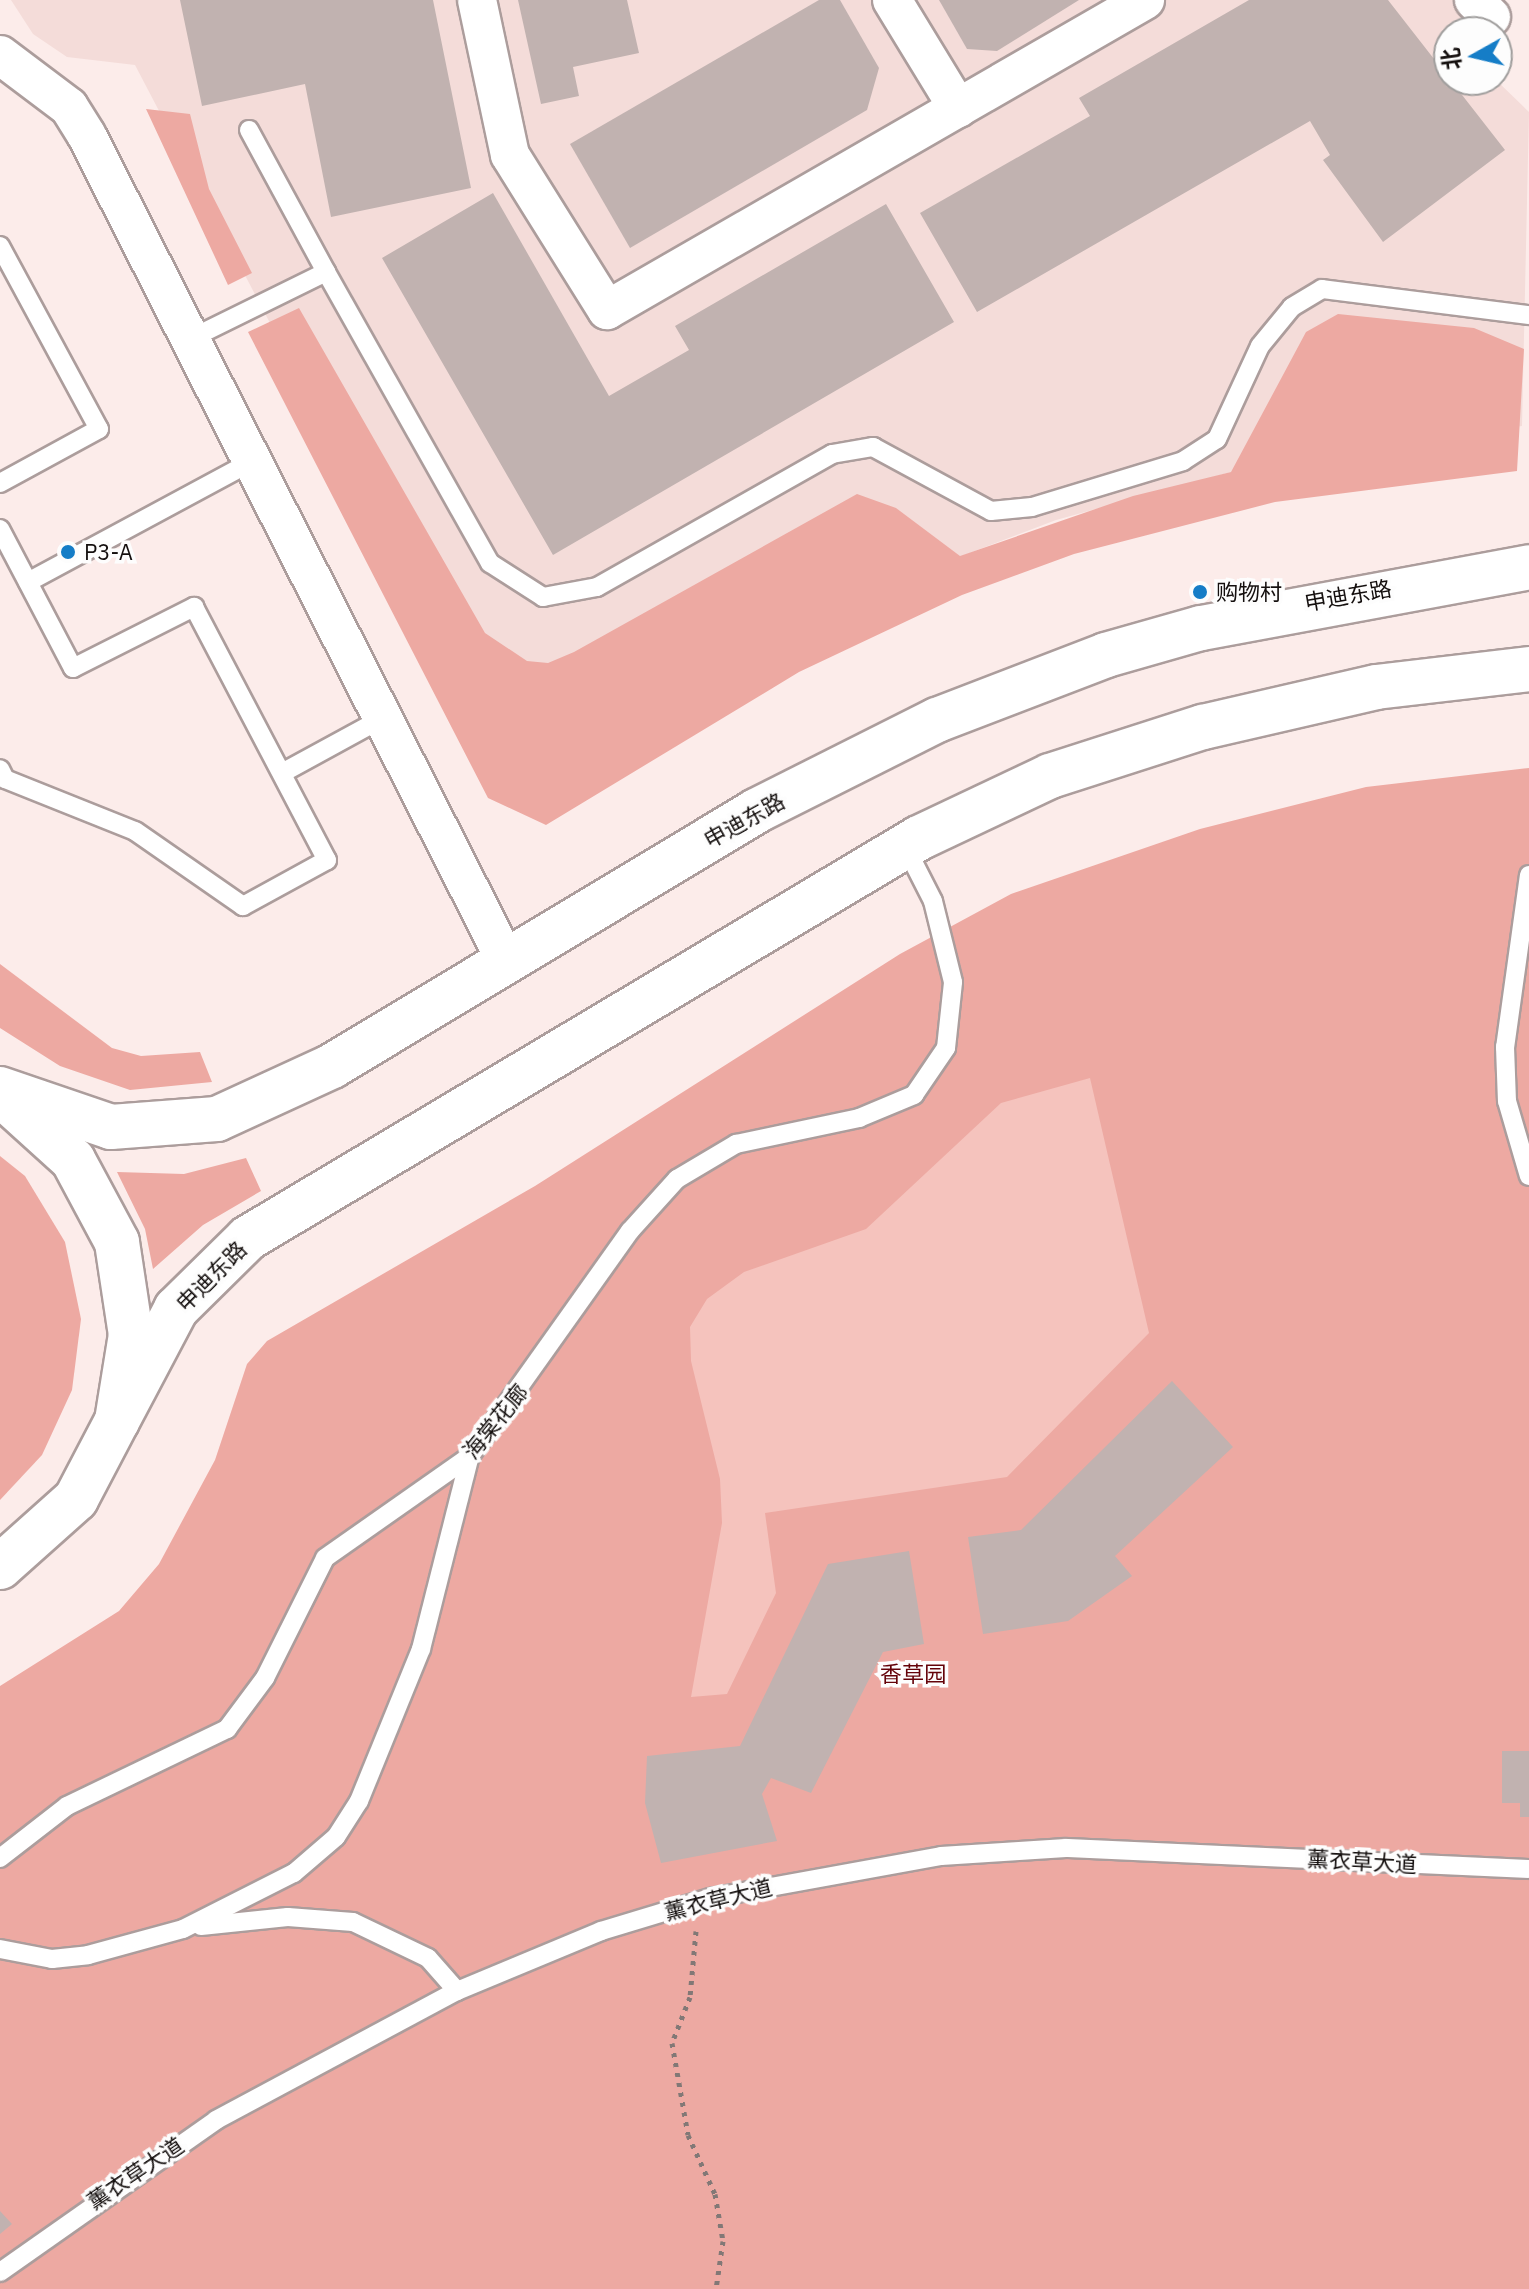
<!DOCTYPE html>
<html>
<head>
<meta charset="utf-8">
<style>
  body { margin:0 }
  #map { position:relative; width:1529px; height:2289px; overflow:hidden; background:#fcecea; font-family:"IBM Plex Sans","Noto Sans SC",sans-serif }
  div>[style] { position:absolute }
  .built>* { inset:0; background:#f4dcd9 }
  .green>* { inset:0; background:#eda9a2 }
  .water>* { inset:0; background:#f5c3bd }
  .building>* { inset:0; background:#c1b2b0 }
  .path>* { height:5px; margin-top:-2.5px; transform-origin:0; background:repeating-linear-gradient(90deg,#827876 0 4px,transparent 0 10px) }
  .roads { filter:drop-shadow(2px 0 #ac9d9c) drop-shadow(-2px 0 #ac9d9c) drop-shadow(0 2px #ac9d9c) drop-shadow(0 -2px #ac9d9c) }
  .lane>* { height:18px; margin:-9px; padding:0 9px; transform-origin:9px; border-radius:9px; background:#fff }
  .street>* { height:38px; margin:-19px; padding:0 19px; transform-origin:19px; border-radius:19px; background:#fff }
  .secondary>* { height:44px; margin:-22px; padding:0 22px; transform-origin:22px; border-radius:22px; background:#fff }
  .dots>* { width:22px; height:22px; translate:-50% -50%; box-sizing:border-box; border:4px solid #fdfdfd; border-radius:50% }
  span { translate:-50% -50%; white-space:nowrap; text-align:center; line-height:1.15; -webkit-text-stroke:7px #fdfdfd; paint-order:stroke }
  .poi-label { font-size:22px; color:#140f0e }
  .left { translate:0 -50%; text-align:left }
  .street-label { font-size:22px; color:#140f0e }
  .park-label { font-size:22px; color:#640309 }
  .north { position:absolute; left:1433px; top:16px; width:80px; height:80px; box-sizing:border-box; background:#fdfdfd; border:2px solid #a09e9d; border-radius:50%; rotate:262deg; font-size:22px; font-weight:700; line-height:32px; text-align:center; color:#140f0e }
  .north::after { content:''; display:block; margin:auto; width:28px; height:36px; background:#157dc7; clip-path:polygon(50% 0,100% 100%,50% 72%,0 100%) }
</style>
</head>
<body>
<div id="map">
  <div class="built">
    <div style="clip-path:polygon(11px 0,1478px 0,1478px 32px,1449px 32px,1449px 80px,1496px 80px,1529px 112px,1522px 426px,1231px 472px,1056px 520px,833px 605px,549px 775px,270px 323px,135px 65px,67px 57px,33px 34px)"></div>
  </div>
  <div class="green">
    <div style="clip-path:polygon(146px 109px,190px 114px,209px 189px,252px 273px,228px 285px)"></div>
    <div style="clip-path:polygon(299px 308px,485px 633px,527px 661px,548px 663px,574px 652px,857px 494px,896px 508px,960px 556px,1133px 496px,1231px 472px,1306px 332px,1338px 314px,1474px 328px,1524px 349px,1517px 471px,1275px 502px,1074px 554px,962px 595px,799px 672px,546px 825px,488px 798px,248px 332px)"></div>
    <div style="clip-path:polygon(1529px 768px,1529px 2289px,0 2289px,0 1686px,119px 1611px,159px 1564px,215px 1460px,247px 1364px,267px 1341px,535px 1186px,900px 954px,1011px 894px,1200px 829px,1366px 787px)"></div>
    <div style="clip-path:polygon(0 964px,112px 1048px,141px 1056px,200px 1052px,212px 1082px,130px 1090px,60px 1066px,0 1028px)"></div>
    <div style="clip-path:polygon(0 1156px,25px 1176px,65px 1242px,81px 1319px,72px 1390px,42px 1455px,0 1500px)"></div>
    <div style="clip-path:polygon(246px 1158px,261px 1191px,203px 1225px,153px 1269px,145px 1229px,117px 1172px,184px 1174px)"></div>
  </div>
  <div class="water">
    <div style="clip-path:polygon(1090px 1078px,1149px 1333px,1007px 1477px,765px 1513px,776px 1593px,727px 1694px,691px 1697px,722px 1523px,720px 1479px,691px 1361px,690px 1327px,707px 1299px,744px 1272px,866px 1229px,1001px 1103px)"></div>
  </div>
  <div class="building">
    <div style="clip-path:polygon(180px 0,433px 0,471px 188px,331px 217px,305px 84px,202px 106px)"></div>
    <div style="clip-path:polygon(518px 0,627px 0,639px 53px,573px 67px,579px 96px,541px 104px)"></div>
    <div style="clip-path:polygon(819px 0,840px 0,879px 68px,867px 110px,630px 248px,570px 144px)"></div>
    <div style="clip-path:polygon(939px 0,1079px 0,997px 51px,967px 49px)"></div>
    <div style="clip-path:polygon(1249px 0,1388px 0,1505px 150px,1383px 242px,1323px 160px,1330px 155px,1310px 121px,977px 312px,920px 213px,1090px 116px,1079px 98px)"></div>
    <div style="clip-path:polygon(493px 193px,609px 396px,689px 350px,675px 326px,886px 204px,954px 322px,553px 555px,382px 258px)"></div>
    <div style="clip-path:polygon(1172px 1381px,1233px 1447px,1115px 1556px,1132px 1576px,1068px 1621px,983px 1634px,968px 1537px,1021px 1530px)"></div>
    <div style="clip-path:polygon(909px 1551px,924px 1644px,883px 1652px,811px 1793px,771px 1778px,762px 1794px,777px 1841px,661px 1863px,645px 1803px,647px 1756px,740px 1746px,828px 1564px)"></div>
    <div style="clip-path:polygon(1502px 1751px,1529px 1751px,1529px 1817px,1520px 1817px,1520px 1803px,1502px 1803px)"></div>
    <div style="clip-path:polygon(0 2211px,12px 2224px,0 2234px)"></div>
  </div>
  <div class="path">
    <div style="left:696px;top:1931px;width:66px;rotate:95.2deg"></div>
    <div style="left:690px;top:1997px;width:49px;rotate:111.4deg"></div>
    <div style="left:672px;top:2043px;width:93px;rotate:80.1deg"></div>
    <div style="left:688px;top:2135px;width:65px;rotate:65.4deg"></div>
    <div style="left:715px;top:2194px;width:48px;rotate:80.3deg"></div>
    <div style="left:723px;top:2241px;width:49px;rotate:98.3deg"></div>
  </div>
  <div class="roads">
    <div class="lane">
      <div style="left:249px;top:130px;width:162px;rotate:61.5deg"></div>
      <div style="left:0;top:246px;width:208px;rotate:61.6deg"></div>
      <div style="left:99px;top:429px;width:113px;rotate:151.4deg"></div>
      <div style="left:188px;top:340px;width:154px;rotate:-26.2deg"></div>
      <div style="left:326px;top:272px;width:334px;rotate:60.6deg"></div>
      <div style="left:490px;top:563px;width:63px;rotate:32.7deg"></div>
      <div style="left:543px;top:597px;width:55px;rotate:-10.5deg"></div>
      <div style="left:597px;top:587px;width:270px;rotate:-29.5deg"></div>
      <div style="left:832px;top:454px;width:42px;rotate:-9.7deg"></div>
      <div style="left:873px;top:447px;width:134px;rotate:28.5deg"></div>
      <div style="left:991px;top:511px;width:41px;rotate:-5.6deg"></div>
      <div style="left:1032px;top:507px;width:158px;rotate:-16.9deg"></div>
      <div style="left:1183px;top:461px;width:40px;rotate:-32.9deg"></div>
      <div style="left:1217px;top:439px;width:102px;rotate:-65.2deg"></div>
      <div style="left:1260px;top:346px;width:50px;rotate:-50.6deg"></div>
      <div style="left:1292px;top:307px;width:35px;rotate:-31deg"></div>
      <div style="left:1322px;top:289px;width:209px;rotate:7.2deg"></div>
      <div style="left:0;top:529px;width:157px;rotate:62.3deg"></div>
      <div style="left:73px;top:668px;width:136px;rotate:-26.8deg"></div>
      <div style="left:194px;top:607px;width:286px;rotate:62.3deg"></div>
      <div style="left:327px;top:860px;width:96px;rotate:151.3deg"></div>
      <div style="left:243px;top:906px;width:131px;rotate:-145.2deg"></div>
      <div style="left:135px;top:831px;width:140px;rotate:-158.2deg"></div>
      <div style="left:5px;top:779px;width:11px;rotate:-117deg"></div>
      <div style="left:28px;top:582px;width:251px;rotate:-28.3deg"></div>
      <div style="left:282px;top:773px;width:113px;rotate:-28.6deg"></div>
      <div style="left:1529px;top:875px;width:174px;rotate:97.9deg"></div>
      <div style="left:1505px;top:1047px;width:54px;rotate:87.9deg"></div>
      <div style="left:1507px;top:1101px;width:78px;rotate:73.7deg"></div>
      <div style="left:0;top:1858px;width:85px;rotate:-37.8deg"></div>
      <div style="left:67px;top:1806px;width:178px;rotate:-25.7deg"></div>
      <div style="left:227px;top:1729px;width:64px;rotate:-53.3deg"></div>
      <div style="left:265px;top:1678px;width:134px;rotate:-63.4deg"></div>
      <div style="left:325px;top:1558px;width:177px;rotate:-35.1deg"></div>
      <div style="left:470px;top:1456px;width:276px;rotate:-54.6deg"></div>
      <div style="left:630px;top:1231px;width:70px;rotate:-47.9deg"></div>
      <div style="left:677px;top:1179px;width:69px;rotate:-30.7deg"></div>
      <div style="left:736px;top:1144px;width:126px;rotate:-11.9deg"></div>
      <div style="left:859px;top:1118px;width:60px;rotate:-22.7deg"></div>
      <div style="left:914px;top:1095px;width:57px;rotate:-55.8deg"></div>
      <div style="left:946px;top:1048px;width:66px;rotate:-83.9deg"></div>
      <div style="left:953px;top:982px;width:83px;rotate:-103.9deg"></div>
      <div style="left:933px;top:901px;width:62px;rotate:-117deg"></div>
      <div style="left:201px;top:1926px;width:87px;rotate:-5.9deg"></div>
      <div style="left:288px;top:1917px;width:65px;rotate:4.4deg"></div>
      <div style="left:353px;top:1922px;width:83px;rotate:25.6deg"></div>
      <div style="left:428px;top:1958px;width:44px;rotate:48.7deg"></div>
      <div style="left:0;top:1949px;width:53px;rotate:10.9deg"></div>
      <div style="left:52px;top:1959px;width:36px;rotate:-6deg"></div>
      <div style="left:88px;top:1955px;width:98px;rotate:-15.3deg"></div>
      <div style="left:183px;top:1929px;width:124px;rotate:-26.8deg"></div>
      <div style="left:294px;top:1873px;width:55px;rotate:-40.6deg"></div>
      <div style="left:336px;top:1837px;width:43px;rotate:-57.4deg"></div>
      <div style="left:359px;top:1801px;width:164px;rotate:-67.8deg"></div>
      <div style="left:421px;top:1649px;width:199px;rotate:-75.8deg"></div>
      <div style="left:0;top:2272px;width:264px;rotate:-35.1deg"></div>
      <div style="left:216px;top:2120px;width:273px;rotate:-28.2deg"></div>
      <div style="left:457px;top:1991px;width:156px;rotate:-22.6deg"></div>
      <div style="left:601px;top:1931px;width:114px;rotate:-16.8deg"></div>
      <div style="left:710px;top:1898px;width:235px;rotate:-10.3deg"></div>
      <div style="left:941px;top:1856px;width:125px;rotate:-3.7deg"></div>
      <div style="left:1066px;top:1848px;width:463px;rotate:2.6deg"></div>
    </div>
    <div class="street">
      <div style="left:477px;top:0;width:158px;rotate:78deg"></div>
      <div style="left:510px;top:155px;width:183px;rotate:58deg"></div>
      <div style="left:607px;top:310px;width:621px;rotate:-29.95deg"></div>
      <div style="left:892px;top:0;width:127px;rotate:58.6deg"></div>
      <div style="left:1474px;top:0;width:24px;rotate:45deg"></div>
      <div style="left:0;top:55px;width:86px;rotate:37deg"></div>
      <div style="left:69px;top:107px;width:34px;rotate:58deg"></div>
      <div style="left:87px;top:136px;width:925px;rotate:63.07deg"></div>
    </div>
    <div class="secondary">
      <div style="left:0;top:1089px;width:117px;rotate:18.9deg"></div>
      <div style="left:111px;top:1127px;width:106px;rotate:-4.3deg"></div>
      <div style="left:217px;top:1119px;width:127px;rotate:-24.7deg"></div>
      <div style="left:332px;top:1066px;width:495px;rotate:-31deg"></div>
      <div style="left:756px;top:811px;width:203px;rotate:-26.7deg"></div>
      <div style="left:937px;top:720px;width:181px;rotate:-21deg"></div>
      <div style="left:1106px;top:655px;width:99px;rotate:-15.9deg"></div>
      <div style="left:1201px;top:628px;width:334px;rotate:-10.5deg"></div>
      <div style="left:117px;top:1421px;width:127px;rotate:-62.2deg"></div>
      <div style="left:176px;top:1309px;width:101px;rotate:-44.6deg"></div>
      <div style="left:248px;top:1238px;width:781px;rotate:-30.8deg"></div>
      <div style="left:919px;top:838px;width:145px;rotate:-25.3deg"></div>
      <div style="left:1050px;top:776px;width:161px;rotate:-17.8deg"></div>
      <div style="left:1203px;top:727px;width:178px;rotate:-13deg"></div>
      <div style="left:1376px;top:687px;width:154px;rotate:-6.7deg"></div>
      <div style="left:0;top:1567px;width:102px;rotate:-41.8deg"></div>
      <div style="left:76px;top:1499px;width:88px;rotate:-62.3deg"></div>
      <div style="left:117px;top:1421px;width:87px;rotate:-80.8deg"></div>
      <div style="left:131px;top:1335px;width:94px;rotate:-98.6deg"></div>
      <div style="left:117px;top:1242px;width:93px;rotate:-118.2deg"></div>
      <div style="left:73px;top:1160px;width:88px;rotate:-137.8deg"></div>
    </div>
  </div>
  <div class="dots">
    <div style="left:68px;top:552px;background:#157dc7"></div>
    <div style="left:1200px;top:592px;background:#157dc7"></div>
  </div>
  <div class="poi-label">
    <span class="left" style="left:84px;top:552px">P3-A</span>
    <span class="left" style="left:1216px;top:592px">购物村</span>
  </div>
  <div class="street-label">
    <span style="left:1348px;top:595px;rotate:-10deg">申迪东路</span>
    <span style="left:744px;top:820px;rotate:-29deg">申迪东路</span>
    <span style="left:211px;top:1276px;rotate:-45deg">申迪东路</span>
    <span style="left:495px;top:1421px;rotate:-51deg">海棠花廊</span>
    <span style="left:1362px;top:1861px;rotate:3deg">薰衣草大道</span>
    <span style="left:718px;top:1899px;rotate:-14deg">薰衣草大道</span>
    <span style="left:135px;top:2173px;rotate:-34deg">薰衣草大道</span>
  </div>
  <div class="park-label">
    <span style="left:913px;top:1674px">香草园</span>
  </div>
  <div class="north">北</div>
</div>
</body>
</html>
